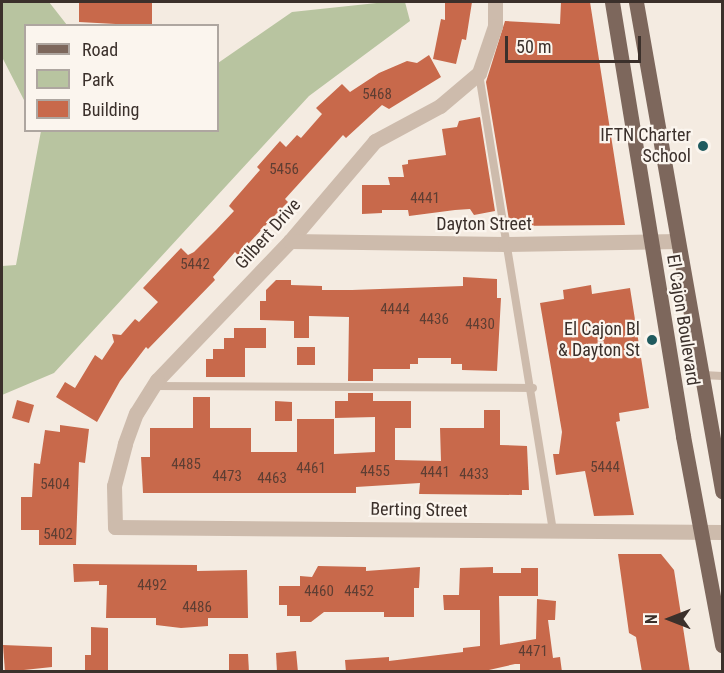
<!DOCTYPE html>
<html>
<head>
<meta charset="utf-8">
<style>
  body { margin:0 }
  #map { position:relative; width:724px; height:673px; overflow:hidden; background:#f4ebe1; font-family:"Roboto Condensed",sans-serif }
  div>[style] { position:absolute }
  .green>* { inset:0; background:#b8c4a0 }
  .building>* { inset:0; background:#c8694b }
  .service>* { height:8px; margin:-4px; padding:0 4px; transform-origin:4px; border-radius:4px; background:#cdbbac }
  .minor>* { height:15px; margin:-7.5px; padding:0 7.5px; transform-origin:7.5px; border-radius:7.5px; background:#cdbbac }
  .primary>* { height:15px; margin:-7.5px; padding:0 7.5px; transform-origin:7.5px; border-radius:7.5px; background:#7d675c }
  .dots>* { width:16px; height:16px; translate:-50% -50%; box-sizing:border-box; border:3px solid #fbf5ee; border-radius:50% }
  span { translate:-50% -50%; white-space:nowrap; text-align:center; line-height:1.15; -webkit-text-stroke:4.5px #fbf5ee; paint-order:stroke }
  .number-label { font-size:15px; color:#5e3e33 }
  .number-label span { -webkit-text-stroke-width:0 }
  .poi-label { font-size:18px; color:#3b302b }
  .right { translate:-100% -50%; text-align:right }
  .street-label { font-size:18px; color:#3b302b }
  .frame { position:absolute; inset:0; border:3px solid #3b302b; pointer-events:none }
  .legend { position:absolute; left:24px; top:24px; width:195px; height:108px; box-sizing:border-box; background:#fbf5ee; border:2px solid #aea6a0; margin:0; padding:8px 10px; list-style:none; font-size:18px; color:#3b302b }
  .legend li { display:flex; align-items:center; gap:12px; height:30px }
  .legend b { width:30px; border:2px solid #aea6a0 }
  .north { position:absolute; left:640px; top:589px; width:60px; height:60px; -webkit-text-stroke:4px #fbf5ee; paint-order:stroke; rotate:270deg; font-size:16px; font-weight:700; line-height:24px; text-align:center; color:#3b302b }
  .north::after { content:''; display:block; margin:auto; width:21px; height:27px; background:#3b302b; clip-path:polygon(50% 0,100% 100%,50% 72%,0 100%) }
  .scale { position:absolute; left:505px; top:36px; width:136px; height:27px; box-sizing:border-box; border:3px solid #3b302b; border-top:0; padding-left:8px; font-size:18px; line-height:21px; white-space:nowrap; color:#3b302b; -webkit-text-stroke:4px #fbf5ee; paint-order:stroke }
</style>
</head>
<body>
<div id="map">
  <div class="green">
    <div style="clip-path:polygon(2px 2px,49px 2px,67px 25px,26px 26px,25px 102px,2px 57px)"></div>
    <div style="clip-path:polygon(386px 2px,405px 2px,410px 21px,309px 96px,54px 373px,2px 395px,2px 266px,16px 265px,41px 131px,218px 130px,218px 63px,292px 12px)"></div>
  </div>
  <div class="building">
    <div style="clip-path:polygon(79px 2px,152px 2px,152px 26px,79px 22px)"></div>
    <div style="clip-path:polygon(445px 2px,472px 2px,466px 40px,462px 39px,456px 64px,433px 59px,441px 19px,445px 20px)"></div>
    <div style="clip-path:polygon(561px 2px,590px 2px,625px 225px,510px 226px,486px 82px,505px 21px,560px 24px)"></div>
    <div style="clip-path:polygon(429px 55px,441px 77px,389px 109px,382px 105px,346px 138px,343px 135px,285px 199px,288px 202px,277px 213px,238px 255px,235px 252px,213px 277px,215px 280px,148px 349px,146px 347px,120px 381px,97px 422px,56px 397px,65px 382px,75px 388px,95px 355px,102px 360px,114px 342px,112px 334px,121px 335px,135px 319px,139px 322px,158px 302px,143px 288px,181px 248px,188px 255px,194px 252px,216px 230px,234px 211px,229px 206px,232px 202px,260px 170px,257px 167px,280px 141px,286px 147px,297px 135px,301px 138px,322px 114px,316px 108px,342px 84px,350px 92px,379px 73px,407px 61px,417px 63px)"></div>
    <div style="clip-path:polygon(480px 117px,495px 211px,474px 215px,470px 209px,455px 210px,409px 216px,408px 210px,382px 210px,382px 213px,362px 214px,362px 185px,390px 185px,388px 177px,404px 177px,402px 165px,408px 164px,408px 160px,446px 155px,442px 129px,457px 127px,459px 121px)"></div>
    <div style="clip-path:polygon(463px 277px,497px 279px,497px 298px,501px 298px,497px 371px,462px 370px,462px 364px,451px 364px,451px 358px,418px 358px,418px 364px,410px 364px,410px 369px,373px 369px,373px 381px,348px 381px,349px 317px,309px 316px,309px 338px,294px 338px,294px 321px,260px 320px,260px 301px,266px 301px,266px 290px,276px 280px,291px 280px,291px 285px,322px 286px,322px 290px,352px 290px,463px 286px)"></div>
    <div style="clip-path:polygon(591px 285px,592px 294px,630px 288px,649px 408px,619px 413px,620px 421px,616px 422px,634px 515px,594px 516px,585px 471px,556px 475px,553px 454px,559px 454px,562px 432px,540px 303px,564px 299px,563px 290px)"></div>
    <div style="clip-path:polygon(234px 328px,266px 328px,266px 348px,245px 348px,245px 377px,206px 377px,206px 359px,213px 359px,213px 349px,224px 349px,224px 338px,234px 338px)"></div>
    <div style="clip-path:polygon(297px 347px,315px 347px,315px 365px,297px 365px)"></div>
    <div style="clip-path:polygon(348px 393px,373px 393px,373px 401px,411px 401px,411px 428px,395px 428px,395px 460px,441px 461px,440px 428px,484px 428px,484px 410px,500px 410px,500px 445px,527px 446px,529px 490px,522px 490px,522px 495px,419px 494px,420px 483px,356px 487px,356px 493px,143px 493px,141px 457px,150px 457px,150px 428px,193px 428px,193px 397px,210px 397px,210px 428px,251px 428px,251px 452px,297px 452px,297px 419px,334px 419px,334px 454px,375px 452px,375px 417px,335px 418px,335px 401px,348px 401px)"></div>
    <div style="clip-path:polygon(17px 400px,34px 405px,29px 423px,12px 418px)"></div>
    <div style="clip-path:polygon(275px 401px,292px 402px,292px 421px,275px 421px)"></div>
    <div style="clip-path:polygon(60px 425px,89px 429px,85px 463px,79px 462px,76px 545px,39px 545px,39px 530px,21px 530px,21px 497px,32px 497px,34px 463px,40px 464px,45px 430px,60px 432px)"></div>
    <div style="clip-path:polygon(618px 554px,661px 554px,674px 570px,690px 672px,642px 672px,636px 637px,629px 633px)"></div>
    <div style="clip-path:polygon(73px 564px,197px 565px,197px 571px,247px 570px,248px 618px,208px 618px,208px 626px,181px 628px,156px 625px,156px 618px,106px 618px,107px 585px,99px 585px,99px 581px,74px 582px)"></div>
    <div style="clip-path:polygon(318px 566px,366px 567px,366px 571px,420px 567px,419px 588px,414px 588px,414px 617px,384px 617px,384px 612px,324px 612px,311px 622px,300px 622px,300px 616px,287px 616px,287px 605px,279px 605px,279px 586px,300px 586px,300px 576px,312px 577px)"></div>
    <div style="clip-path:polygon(493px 567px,493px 573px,521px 573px,521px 568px,538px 568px,538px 596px,499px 596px,500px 645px,536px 639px,537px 599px,556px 601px,555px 620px,548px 620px,553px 658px,560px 657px,562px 672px,520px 672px,520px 664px,515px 664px,480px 672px,346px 672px,345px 660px,389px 657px,389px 661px,463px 652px,463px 648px,480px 646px,480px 610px,444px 610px,443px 595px,459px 595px,460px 568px)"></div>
    <div style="clip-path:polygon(91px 627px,108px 628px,108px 672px,85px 672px,85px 655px,91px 655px)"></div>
    <div style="clip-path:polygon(3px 645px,52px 647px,52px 667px,5px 672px)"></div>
    <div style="clip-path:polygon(296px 651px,298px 672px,277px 672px,276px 653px)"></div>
    <div style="clip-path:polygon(229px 654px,248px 654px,249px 672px,229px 672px)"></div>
  </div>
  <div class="service">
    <div style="left:479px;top:74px;width:463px;rotate:80.8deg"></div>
    <div style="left:703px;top:375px;width:19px;rotate:3deg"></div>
    <div style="left:154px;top:386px;width:379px;rotate:0.3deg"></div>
  </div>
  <div class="minor">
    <div style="left:495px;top:2px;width:24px;rotate:90deg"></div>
    <div style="left:495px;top:26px;width:50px;rotate:108.8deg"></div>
    <div style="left:479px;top:73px;width:51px;rotate:139.8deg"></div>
    <div style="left:440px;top:106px;width:74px;rotate:151.7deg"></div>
    <div style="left:375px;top:141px;width:131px;rotate:130.4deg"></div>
    <div style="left:290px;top:241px;width:192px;rotate:133.7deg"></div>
    <div style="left:157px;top:380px;width:39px;rotate:122deg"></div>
    <div style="left:136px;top:413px;width:33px;rotate:110deg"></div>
    <div style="left:125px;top:444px;width:43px;rotate:104.7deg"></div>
    <div style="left:114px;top:486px;width:41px;rotate:88.6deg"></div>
    <div style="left:115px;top:527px;width:607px;rotate:0.47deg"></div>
    <div style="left:290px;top:241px;width:215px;rotate:0.8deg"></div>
    <div style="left:505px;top:244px;width:173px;rotate:-1deg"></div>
  </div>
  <div class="primary">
    <div style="left:612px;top:2px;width:440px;rotate:80.7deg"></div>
    <div style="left:683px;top:436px;width:213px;rotate:79.4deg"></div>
    <div style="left:636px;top:2px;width:497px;rotate:80deg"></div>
  </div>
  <div class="dots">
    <div style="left:703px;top:146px;background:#1f5a5e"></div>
    <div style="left:652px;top:340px;background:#1f5a5e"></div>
  </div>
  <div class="number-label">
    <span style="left:377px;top:95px">5468</span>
    <span style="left:284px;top:170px">5456</span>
    <span style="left:425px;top:199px">4441</span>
    <span style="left:195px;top:265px">5442</span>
    <span style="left:395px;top:310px">4444</span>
    <span style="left:434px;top:320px">4436</span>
    <span style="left:480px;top:325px">4430</span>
    <span style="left:186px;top:465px">4485</span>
    <span style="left:605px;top:468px">5444</span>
    <span style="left:311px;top:469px">4461</span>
    <span style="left:375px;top:472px">4455</span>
    <span style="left:435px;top:473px">4441</span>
    <span style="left:474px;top:475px">4433</span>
    <span style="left:227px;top:477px">4473</span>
    <span style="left:272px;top:479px">4463</span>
    <span style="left:55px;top:485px">5404</span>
    <span style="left:58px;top:535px">5402</span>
    <span style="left:152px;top:586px">4492</span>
    <span style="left:319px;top:592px">4460</span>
    <span style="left:359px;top:592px">4452</span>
    <span style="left:197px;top:608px">4486</span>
    <span style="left:533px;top:652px">4471</span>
  </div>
  <div class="poi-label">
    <span class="right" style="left:691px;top:146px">IFTN Charter<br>School</span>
    <span class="right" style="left:640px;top:340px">El Cajon Bl<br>&amp; Dayton St</span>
  </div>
  <div class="street-label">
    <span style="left:484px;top:224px">Dayton Street</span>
    <span style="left:268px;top:234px;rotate:-48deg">Gilbert Drive</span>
    <span style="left:683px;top:320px;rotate:81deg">El Cajon Boulevard</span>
    <span style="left:419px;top:510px;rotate:1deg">Berting Street</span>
  </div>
  <div class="frame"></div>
  <ul class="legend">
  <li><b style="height:8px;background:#7d675c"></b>Road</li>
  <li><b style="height:16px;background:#b8c4a0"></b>Park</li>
  <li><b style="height:16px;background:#c8694b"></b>Building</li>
  </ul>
  <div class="north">N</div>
  <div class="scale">50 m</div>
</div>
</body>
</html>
